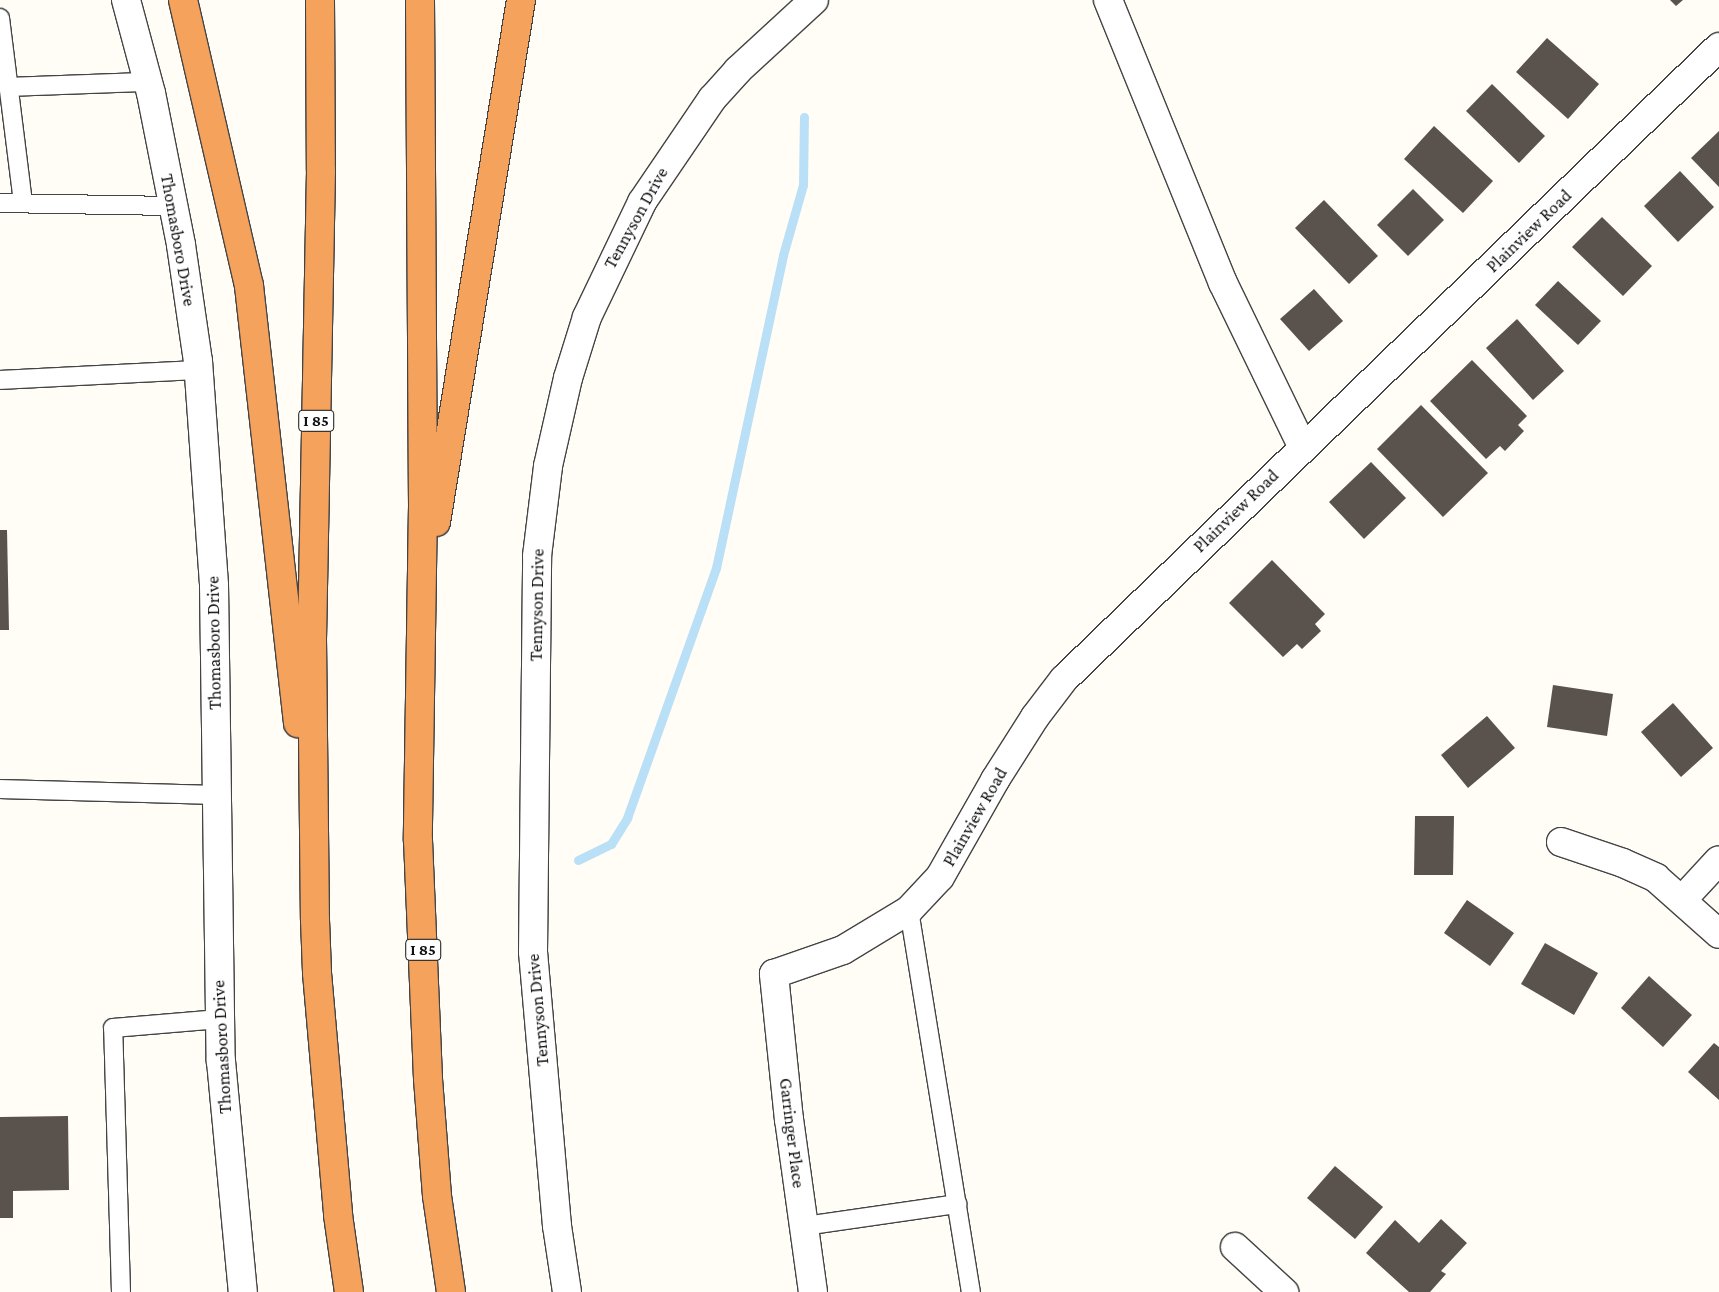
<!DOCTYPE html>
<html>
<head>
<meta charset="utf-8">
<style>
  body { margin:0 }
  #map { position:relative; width:1719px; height:1292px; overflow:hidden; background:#fffdf5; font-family:"Crimson Pro",serif }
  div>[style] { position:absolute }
  .stream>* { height:9px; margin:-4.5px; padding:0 4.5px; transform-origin:4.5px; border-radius:4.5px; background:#b9e0f7 }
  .building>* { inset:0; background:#5a524d }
  .roads { filter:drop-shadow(1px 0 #444) drop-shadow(-1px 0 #444) drop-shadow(0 1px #444) drop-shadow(0 -1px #444) }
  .lane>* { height:18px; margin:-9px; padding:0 9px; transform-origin:9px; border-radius:9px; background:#fff }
  .street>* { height:28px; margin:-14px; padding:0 14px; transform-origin:14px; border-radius:14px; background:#fff }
  .highway>* { height:28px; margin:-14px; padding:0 14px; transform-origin:14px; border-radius:14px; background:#f5a25d }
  span { translate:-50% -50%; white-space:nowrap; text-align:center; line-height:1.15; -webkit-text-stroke:5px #fff; paint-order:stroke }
  .shield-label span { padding:1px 4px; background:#fff; border:1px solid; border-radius:4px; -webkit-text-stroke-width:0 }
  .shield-label { font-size:16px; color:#111; font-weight:700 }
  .street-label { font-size:18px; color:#111 }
</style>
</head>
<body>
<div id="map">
  <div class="stream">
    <div style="left:578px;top:860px;width:37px;rotate:-26deg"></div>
    <div style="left:611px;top:844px;width:31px;rotate:-58deg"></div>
    <div style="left:627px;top:818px;width:265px;rotate:-70.4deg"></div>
    <div style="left:716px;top:568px;width:320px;rotate:-77.9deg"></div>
    <div style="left:783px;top:255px;width:73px;rotate:-74.1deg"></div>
    <div style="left:803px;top:185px;width:68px;rotate:-89.2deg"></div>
  </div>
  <div class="building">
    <div style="clip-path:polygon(1670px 0,1683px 0,1676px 6px)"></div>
    <div style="clip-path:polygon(1547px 38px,1599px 84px,1568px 119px,1516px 72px)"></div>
    <div style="clip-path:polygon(1492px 84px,1545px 136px,1519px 163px,1466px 111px)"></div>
    <div style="clip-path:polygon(1434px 126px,1493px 181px,1463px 213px,1404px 159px)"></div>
    <div style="clip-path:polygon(1719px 131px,1719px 187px,1691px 158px)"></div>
    <div style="clip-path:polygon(1680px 171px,1714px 207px,1678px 242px,1644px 206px)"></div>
    <div style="clip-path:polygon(1413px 189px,1444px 220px,1408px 256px,1377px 225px)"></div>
    <div style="clip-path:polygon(1324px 200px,1378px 256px,1349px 284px,1295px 228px)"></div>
    <div style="clip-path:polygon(1602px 217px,1652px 266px,1623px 296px,1572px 247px)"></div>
    <div style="clip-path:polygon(1558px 281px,1601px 321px,1578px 345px,1535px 305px)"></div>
    <div style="clip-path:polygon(1314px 289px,1343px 321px,1309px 351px,1280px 319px)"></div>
    <div style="clip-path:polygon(1517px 319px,1564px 371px,1533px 400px,1486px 348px)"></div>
    <div style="clip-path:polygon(1472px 360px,1527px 416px,1518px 425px,1524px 431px,1505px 451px,1500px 446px,1486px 459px,1430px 401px)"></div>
    <div style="clip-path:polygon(1421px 405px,1488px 473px,1443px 517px,1377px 449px)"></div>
    <div style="clip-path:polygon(1371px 462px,1406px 498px,1364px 539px,1329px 502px)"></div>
    <div style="clip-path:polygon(0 530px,7px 530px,9px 630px,0 630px)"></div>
    <div style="clip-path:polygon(1272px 560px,1325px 614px,1315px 624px,1321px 631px,1302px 649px,1297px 644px,1283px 657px,1229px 603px)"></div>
    <div style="clip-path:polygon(1553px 685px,1613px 694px,1607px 736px,1547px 727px)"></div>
    <div style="clip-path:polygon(1673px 703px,1713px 748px,1681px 777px,1641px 732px)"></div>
    <div style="clip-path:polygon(1487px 716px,1515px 748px,1468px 788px,1441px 755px)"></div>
    <div style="clip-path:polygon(1415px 816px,1454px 816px,1453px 875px,1414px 875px)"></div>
    <div style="clip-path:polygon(1467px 900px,1514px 933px,1490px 966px,1444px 933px)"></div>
    <div style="clip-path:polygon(1545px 943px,1598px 973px,1574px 1015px,1521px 984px)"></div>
    <div style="clip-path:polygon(1649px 976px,1692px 1015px,1663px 1047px,1621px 1008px)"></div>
    <div style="clip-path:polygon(1714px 1043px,1719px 1047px,1719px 1100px,1688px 1072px)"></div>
    <div style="clip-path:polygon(68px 1116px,69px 1190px,13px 1191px,13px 1218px,0 1218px,0 1117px)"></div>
    <div style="clip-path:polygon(1335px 1166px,1383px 1207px,1355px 1239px,1307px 1198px)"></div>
    <div style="clip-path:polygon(1441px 1219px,1467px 1243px,1441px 1271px,1446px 1274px,1430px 1292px,1409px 1292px,1366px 1253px,1395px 1220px,1419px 1243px)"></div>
  </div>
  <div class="roads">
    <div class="lane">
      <div style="left:0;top:18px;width:186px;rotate:82.9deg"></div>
      <div style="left:9px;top:87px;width:139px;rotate:-2.1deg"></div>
      <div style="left:0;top:203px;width:173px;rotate:1deg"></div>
      <div style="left:0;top:380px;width:198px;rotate:-2.9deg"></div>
      <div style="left:0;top:789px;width:217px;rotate:1.6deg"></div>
      <div style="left:909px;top:910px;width:387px;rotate:80.8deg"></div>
      <div style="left:804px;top:1226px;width:155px;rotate:-8.2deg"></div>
      <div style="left:121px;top:1292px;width:264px;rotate:-91.7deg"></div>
      <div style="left:113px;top:1028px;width:107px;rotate:-4.8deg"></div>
    </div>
    <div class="street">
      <div style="left:126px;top:0;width:96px;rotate:75deg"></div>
      <div style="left:151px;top:93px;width:155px;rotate:78.8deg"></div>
      <div style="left:181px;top:245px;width:117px;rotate:81.7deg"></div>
      <div style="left:198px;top:361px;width:225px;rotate:85.9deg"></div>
      <div style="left:214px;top:585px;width:476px;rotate:89.2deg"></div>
      <div style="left:221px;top:1061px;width:232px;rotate:84.6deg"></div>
      <div style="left:1108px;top:0;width:305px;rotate:67.9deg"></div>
      <div style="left:1223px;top:283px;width:181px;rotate:64.1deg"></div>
      <div style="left:1561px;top:842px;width:65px;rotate:18.7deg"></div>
      <div style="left:1623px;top:863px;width:36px;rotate:24deg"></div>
      <div style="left:1656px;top:878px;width:84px;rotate:41.6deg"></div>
      <div style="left:1682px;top:900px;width:54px;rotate:-47.2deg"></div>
      <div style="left:1235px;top:1247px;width:67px;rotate:42.6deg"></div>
      <div style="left:567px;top:1292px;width:67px;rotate:-98.6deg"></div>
      <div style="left:557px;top:1226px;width:275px;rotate:-95deg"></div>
      <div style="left:533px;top:952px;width:396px;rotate:-89.4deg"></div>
      <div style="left:537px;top:556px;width:91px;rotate:-83deg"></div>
      <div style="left:548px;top:466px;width:90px;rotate:-77.2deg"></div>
      <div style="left:568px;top:378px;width:64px;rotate:-72.7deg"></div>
      <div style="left:587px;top:317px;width:127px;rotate:-64.4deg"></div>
      <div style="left:642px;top:202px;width:125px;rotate:-55.8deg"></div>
      <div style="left:712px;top:99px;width:39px;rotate:-48deg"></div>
      <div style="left:738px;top:70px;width:103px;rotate:-42.6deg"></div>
      <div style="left:813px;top:1292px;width:174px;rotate:-97.9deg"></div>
      <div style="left:789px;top:1120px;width:147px;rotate:-95.9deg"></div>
      <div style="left:774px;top:974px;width:73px;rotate:-19.2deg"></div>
      <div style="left:843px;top:950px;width:77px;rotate:-31.2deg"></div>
      <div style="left:909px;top:910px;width:45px;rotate:-46.8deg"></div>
      <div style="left:940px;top:877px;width:112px;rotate:-60.4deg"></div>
      <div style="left:995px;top:780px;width:75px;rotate:-57.6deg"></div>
      <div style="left:1035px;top:717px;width:48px;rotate:-52.7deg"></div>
      <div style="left:1064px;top:679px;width:910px;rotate:-43.98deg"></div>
    </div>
    <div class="highway">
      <div style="left:183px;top:0;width:294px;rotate:77deg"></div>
      <div style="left:249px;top:286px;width:440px;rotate:83.6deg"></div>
      <div style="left:320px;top:0;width:171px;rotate:89.7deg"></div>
      <div style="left:321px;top:171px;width:468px;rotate:91.1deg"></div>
      <div style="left:312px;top:639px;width:281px;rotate:89.4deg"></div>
      <div style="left:315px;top:920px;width:53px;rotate:87.8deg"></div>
      <div style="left:317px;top:973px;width:243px;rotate:85deg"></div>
      <div style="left:338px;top:1215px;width:78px;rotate:81.9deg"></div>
      <div style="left:420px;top:0;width:506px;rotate:89.66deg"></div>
      <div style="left:423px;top:506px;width:334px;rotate:90.9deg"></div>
      <div style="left:418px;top:840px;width:239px;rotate:87.6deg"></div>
      <div style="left:428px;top:1079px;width:117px;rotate:85.6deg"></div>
      <div style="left:437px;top:1196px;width:97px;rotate:81.7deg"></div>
      <div style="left:436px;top:522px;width:529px;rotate:-80.75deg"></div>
    </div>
  </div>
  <div class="shield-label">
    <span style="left:316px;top:421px">I 85</span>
    <span style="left:423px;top:950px">I 85</span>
  </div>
  <div class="street-label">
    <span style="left:636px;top:218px;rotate:-61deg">Tennyson Drive</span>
    <span style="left:1529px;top:231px;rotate:-44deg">Plainview Road</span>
    <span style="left:178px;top:240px;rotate:80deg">Thomasboro Drive</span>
    <span style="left:1236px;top:511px;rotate:-44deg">Plainview Road</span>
    <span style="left:537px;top:605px;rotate:-89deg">Tennyson Drive</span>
    <span style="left:214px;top:643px;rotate:-91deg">Thomasboro Drive</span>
    <span style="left:975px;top:817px;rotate:-60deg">Plainview Road</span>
    <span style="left:538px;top:1010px;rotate:-95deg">Tennyson Drive</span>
    <span style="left:222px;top:1047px;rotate:-93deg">Thomasboro Drive</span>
    <span style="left:792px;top:1133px;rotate:83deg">Garringer Place</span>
  </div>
</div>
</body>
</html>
